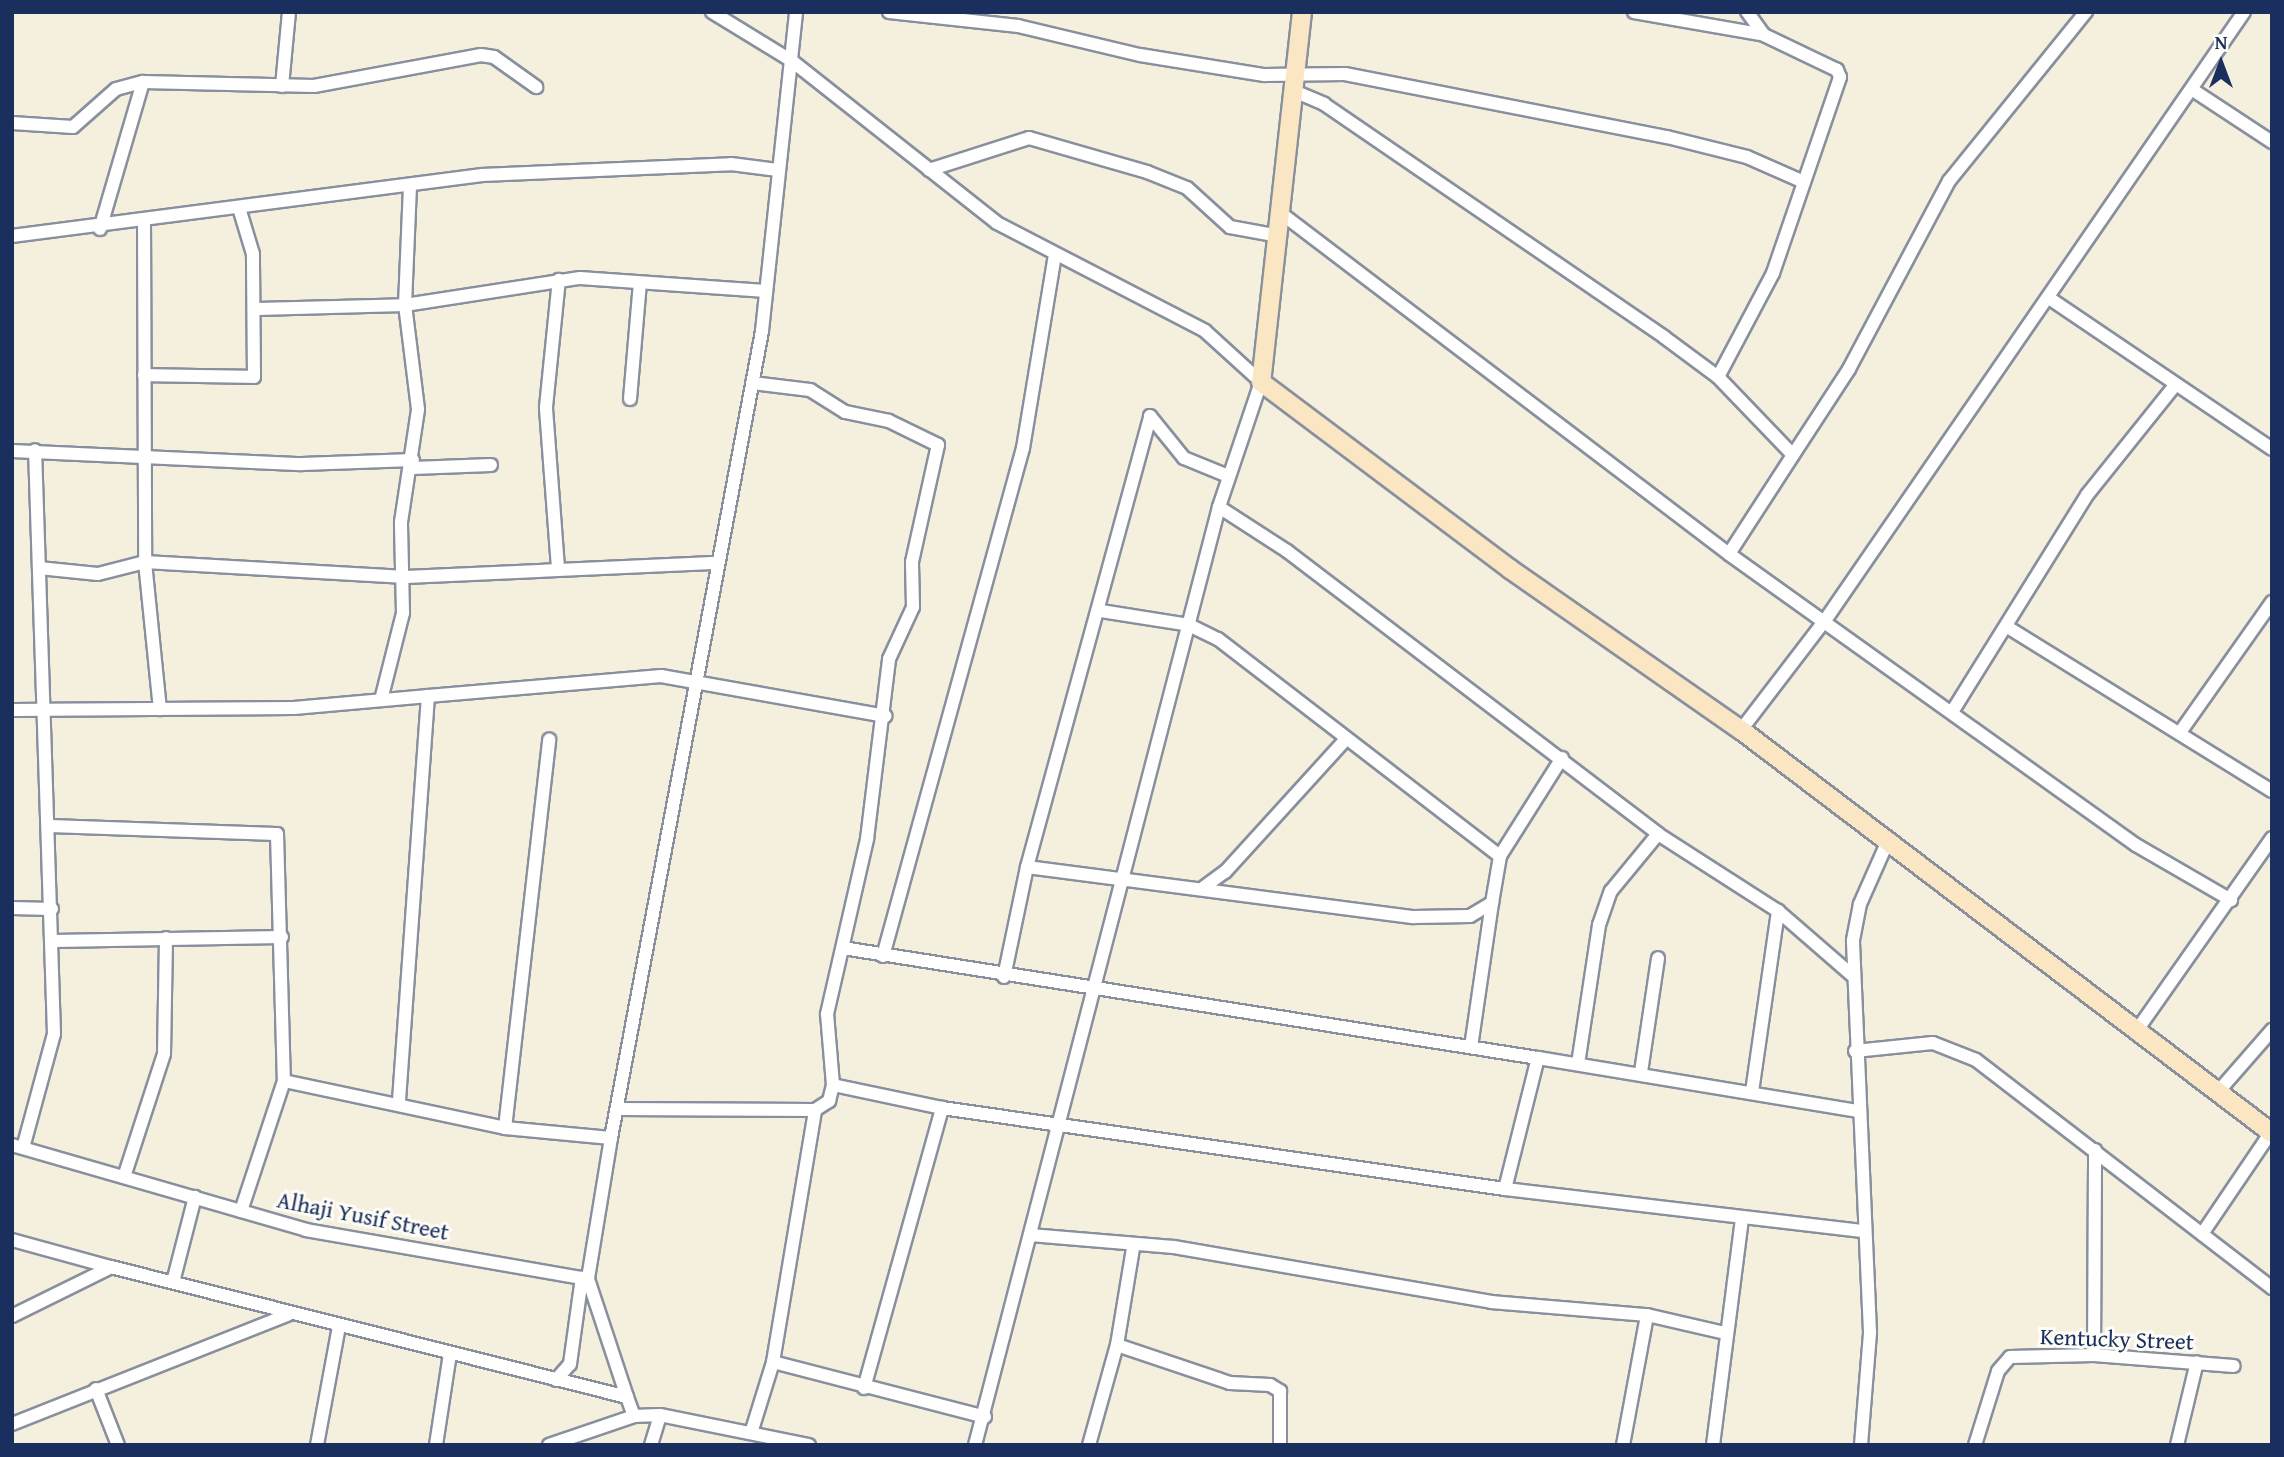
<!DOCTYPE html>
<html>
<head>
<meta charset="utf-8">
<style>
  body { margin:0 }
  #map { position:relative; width:2284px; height:1457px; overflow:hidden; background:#f5f0de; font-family:"Gentium Book Plus",serif }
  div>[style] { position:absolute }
  .roads { filter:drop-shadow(2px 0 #88909e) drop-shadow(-2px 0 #88909e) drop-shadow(0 2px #88909e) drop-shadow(0 -2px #88909e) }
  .street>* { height:12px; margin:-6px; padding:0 6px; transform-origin:6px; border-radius:6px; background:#fff }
  .secondary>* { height:18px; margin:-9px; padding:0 9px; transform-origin:9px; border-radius:9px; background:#fbe6c3 }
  span { translate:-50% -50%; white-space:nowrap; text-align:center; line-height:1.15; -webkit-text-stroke:6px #fdfcf7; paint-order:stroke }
  .street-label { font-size:23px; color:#1b2f5e }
  .frame { position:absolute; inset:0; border:14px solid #1b2f5e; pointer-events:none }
  .north { position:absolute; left:2186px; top:28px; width:70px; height:70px; -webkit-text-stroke:5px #fdfcf7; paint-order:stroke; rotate:0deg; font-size:19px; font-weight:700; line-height:28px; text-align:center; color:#1b2f5e }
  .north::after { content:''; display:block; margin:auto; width:24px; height:32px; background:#1b2f5e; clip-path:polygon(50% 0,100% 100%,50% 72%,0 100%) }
</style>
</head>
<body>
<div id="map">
  <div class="roads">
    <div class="street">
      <div style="left:712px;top:12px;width:94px;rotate:31.5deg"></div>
      <div style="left:792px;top:61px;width:261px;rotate:38.3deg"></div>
      <div style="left:997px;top:223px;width:234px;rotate:27.4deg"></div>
      <div style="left:1205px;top:331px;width:76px;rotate:42.3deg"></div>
      <div style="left:1261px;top:382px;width:132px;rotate:108.6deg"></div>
      <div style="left:1219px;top:507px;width:969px;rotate:104.58deg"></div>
      <div style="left:889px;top:12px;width:130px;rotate:6.2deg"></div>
      <div style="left:1018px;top:26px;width:125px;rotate:13.4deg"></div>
      <div style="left:1140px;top:55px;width:126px;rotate:9.2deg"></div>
      <div style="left:1264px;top:75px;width:81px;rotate:-0.7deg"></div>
      <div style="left:1345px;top:74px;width:328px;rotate:11.1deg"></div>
      <div style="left:1667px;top:137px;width:82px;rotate:14deg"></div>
      <div style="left:1747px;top:157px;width:62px;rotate:23.7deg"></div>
      <div style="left:1634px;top:12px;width:128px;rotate:9.9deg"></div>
      <div style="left:282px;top:86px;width:74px;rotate:-84.6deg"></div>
      <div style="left:2193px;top:90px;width:95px;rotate:33.4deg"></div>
      <div style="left:1294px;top:91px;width:33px;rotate:23deg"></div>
      <div style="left:1324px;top:104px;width:412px;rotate:34.4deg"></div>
      <div style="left:1664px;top:337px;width:67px;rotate:36.5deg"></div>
      <div style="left:1718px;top:377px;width:108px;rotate:46.1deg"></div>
      <div style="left:1793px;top:455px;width:118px;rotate:122.9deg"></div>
      <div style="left:12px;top:123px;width:61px;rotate:3.8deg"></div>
      <div style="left:73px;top:127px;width:57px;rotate:-41.5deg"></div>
      <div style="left:116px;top:89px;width:28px;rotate:-15deg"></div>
      <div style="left:143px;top:82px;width:171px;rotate:1.3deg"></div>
      <div style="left:314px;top:86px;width:170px;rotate:-10.5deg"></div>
      <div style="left:481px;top:55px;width:13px;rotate:9deg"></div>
      <div style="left:494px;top:57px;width:52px;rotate:35.5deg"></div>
      <div style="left:929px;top:170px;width:105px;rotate:-17.7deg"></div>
      <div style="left:1029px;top:138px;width:123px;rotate:16.1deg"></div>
      <div style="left:1147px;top:172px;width:43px;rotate:21.8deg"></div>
      <div style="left:1187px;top:188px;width:58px;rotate:42.2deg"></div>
      <div style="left:1230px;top:227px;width:50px;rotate:10.4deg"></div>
      <div style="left:1282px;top:214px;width:562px;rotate:37.26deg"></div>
      <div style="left:1729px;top:554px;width:500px;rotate:35.56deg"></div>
      <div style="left:2136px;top:845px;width:110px;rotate:30.1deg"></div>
      <div style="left:144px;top:219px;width:343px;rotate:89.8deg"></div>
      <div style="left:145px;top:562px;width:148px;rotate:84.2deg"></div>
      <div style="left:100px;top:229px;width:153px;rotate:-73.7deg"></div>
      <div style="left:12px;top:236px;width:474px;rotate:-7.4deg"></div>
      <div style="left:482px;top:175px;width:249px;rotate:-2.5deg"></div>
      <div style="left:731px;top:164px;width:47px;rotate:7.3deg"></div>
      <div style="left:2049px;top:298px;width:269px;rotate:34.1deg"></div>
      <div style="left:257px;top:309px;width:148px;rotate:-1.5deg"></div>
      <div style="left:405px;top:305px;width:177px;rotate:-8.8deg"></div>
      <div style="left:580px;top:278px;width:185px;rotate:4deg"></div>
      <div style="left:144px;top:375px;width:110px;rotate:1deg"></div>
      <div style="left:254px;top:377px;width:123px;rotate:-90.5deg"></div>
      <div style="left:253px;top:254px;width:45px;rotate:-106.8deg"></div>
      <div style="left:1718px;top:377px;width:118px;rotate:-62.1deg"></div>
      <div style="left:1773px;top:273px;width:207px;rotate:-71.1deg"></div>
      <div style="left:1840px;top:77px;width:8px;rotate:-113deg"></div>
      <div style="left:1837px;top:70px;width:81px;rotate:-154.4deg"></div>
      <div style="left:1764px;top:35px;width:29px;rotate:-126deg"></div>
      <div style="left:630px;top:399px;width:116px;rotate:-85.1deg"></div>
      <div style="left:1150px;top:416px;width:54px;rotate:51deg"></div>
      <div style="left:1184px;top:458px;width:48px;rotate:22.2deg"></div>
      <div style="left:12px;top:451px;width:290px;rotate:2.6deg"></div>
      <div style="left:302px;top:464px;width:111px;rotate:-2.1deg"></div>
      <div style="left:1793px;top:455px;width:103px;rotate:-56.9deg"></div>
      <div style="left:1849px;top:369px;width:213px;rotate:-62deg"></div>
      <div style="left:1949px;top:181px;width:218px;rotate:-51deg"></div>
      <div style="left:413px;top:468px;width:78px;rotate:-2.2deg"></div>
      <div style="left:1219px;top:507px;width:81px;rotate:32.9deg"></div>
      <div style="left:1287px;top:551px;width:467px;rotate:37.3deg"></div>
      <div style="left:1658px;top:834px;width:143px;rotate:32.7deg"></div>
      <div style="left:1778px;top:911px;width:98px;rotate:40.9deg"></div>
      <div style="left:39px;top:568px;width:59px;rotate:5.8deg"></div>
      <div style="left:98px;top:574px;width:49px;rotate:-14.3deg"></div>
      <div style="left:145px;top:562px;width:261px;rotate:3.3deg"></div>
      <div style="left:406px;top:577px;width:312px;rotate:-2.6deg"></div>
      <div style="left:558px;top:568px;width:161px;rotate:-94.3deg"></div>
      <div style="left:546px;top:407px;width:128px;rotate:-84.2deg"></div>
      <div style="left:1101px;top:611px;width:89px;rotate:9deg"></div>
      <div style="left:1189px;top:625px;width:32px;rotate:26deg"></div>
      <div style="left:1218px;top:639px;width:356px;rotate:37.6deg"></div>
      <div style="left:2009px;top:628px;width:309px;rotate:31.8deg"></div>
      <div style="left:428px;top:696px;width:234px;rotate:-4.9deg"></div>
      <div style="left:661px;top:676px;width:228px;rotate:10.1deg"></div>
      <div style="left:381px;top:700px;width:90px;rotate:-75.8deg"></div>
      <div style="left:403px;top:613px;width:91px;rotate:-91.3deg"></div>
      <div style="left:401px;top:522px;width:114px;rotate:-81.4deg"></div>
      <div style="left:418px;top:409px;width:105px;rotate:-97.1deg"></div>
      <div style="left:405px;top:305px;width:120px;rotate:-87.6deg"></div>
      <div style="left:12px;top:710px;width:282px;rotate:-0.4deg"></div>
      <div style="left:294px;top:708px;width:135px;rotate:-5.1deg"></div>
      <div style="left:428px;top:696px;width:409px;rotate:94.1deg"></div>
      <div style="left:1952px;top:712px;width:256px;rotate:-58.1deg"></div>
      <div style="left:2087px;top:495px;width:142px;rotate:-51.3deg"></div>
      <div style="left:1741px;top:730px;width:140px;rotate:-52.6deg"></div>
      <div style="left:1826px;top:619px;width:737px;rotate:-55.45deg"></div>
      <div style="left:2181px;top:731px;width:158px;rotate:-54.8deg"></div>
      <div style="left:49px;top:826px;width:228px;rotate:2deg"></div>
      <div style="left:277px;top:834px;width:247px;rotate:88.4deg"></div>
      <div style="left:1027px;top:867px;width:390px;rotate:7.4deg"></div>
      <div style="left:1414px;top:917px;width:56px;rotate:-1deg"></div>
      <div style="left:1470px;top:916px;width:26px;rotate:-31deg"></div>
      <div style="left:1492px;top:903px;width:48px;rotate:-80.3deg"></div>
      <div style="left:1500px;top:856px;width:116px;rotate:-57.7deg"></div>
      <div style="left:1204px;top:887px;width:26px;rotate:-36deg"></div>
      <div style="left:1225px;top:872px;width:180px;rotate:-47.7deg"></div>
      <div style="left:12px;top:908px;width:40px;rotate:1.4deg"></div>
      <div style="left:54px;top:941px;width:228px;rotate:-1deg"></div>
      <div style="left:883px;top:956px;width:527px;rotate:-74.59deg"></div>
      <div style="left:1023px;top:448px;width:196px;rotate:-80.6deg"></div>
      <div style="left:1004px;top:977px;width:112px;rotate:-78.2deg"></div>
      <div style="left:1027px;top:867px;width:467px;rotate:-74.7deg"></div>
      <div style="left:2135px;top:1033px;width:238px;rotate:-54.9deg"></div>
      <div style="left:1471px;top:1047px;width:146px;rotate:-81.7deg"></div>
      <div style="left:1855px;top:1051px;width:78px;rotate:-5.9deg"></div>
      <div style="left:1933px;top:1043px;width:46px;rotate:21.6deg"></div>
      <div style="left:1976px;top:1060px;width:374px;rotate:37.6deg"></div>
      <div style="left:1538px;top:1058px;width:325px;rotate:9.4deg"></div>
      <div style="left:1578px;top:1064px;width:141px;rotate:-81.4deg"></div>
      <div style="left:1599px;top:925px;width:36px;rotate:-71deg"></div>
      <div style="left:1611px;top:891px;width:74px;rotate:-50.5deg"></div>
      <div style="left:1641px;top:1072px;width:115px;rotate:-81.5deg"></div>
      <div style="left:833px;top:1085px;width:111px;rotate:11.9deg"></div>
      <div style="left:942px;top:1108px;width:569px;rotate:8.19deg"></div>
      <div style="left:1505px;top:1189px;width:135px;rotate:-75.9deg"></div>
      <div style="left:1538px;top:1058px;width:704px;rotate:-171.01deg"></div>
      <div style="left:1752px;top:1092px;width:183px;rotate:-81.8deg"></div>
      <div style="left:2217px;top:1093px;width:84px;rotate:-48.9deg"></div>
      <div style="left:617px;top:1109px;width:198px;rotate:0.3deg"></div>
      <div style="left:505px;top:1128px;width:391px;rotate:-83.5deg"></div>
      <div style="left:611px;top:1138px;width:821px;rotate:-79.4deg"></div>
      <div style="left:762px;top:331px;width:321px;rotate:-83.9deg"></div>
      <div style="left:12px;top:1145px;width:306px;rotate:16.1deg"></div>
      <div style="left:306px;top:1230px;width:286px;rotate:9.9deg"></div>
      <div style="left:588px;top:1279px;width:124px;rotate:71.7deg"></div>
      <div style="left:23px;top:1148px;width:118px;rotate:-74.8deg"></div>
      <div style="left:54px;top:1034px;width:584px;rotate:-91.86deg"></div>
      <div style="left:124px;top:1177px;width:129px;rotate:-72deg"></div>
      <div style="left:164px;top:1054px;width:116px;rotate:-89deg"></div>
      <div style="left:1505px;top:1189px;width:362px;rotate:6.7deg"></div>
      <div style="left:241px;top:1211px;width:137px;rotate:-71.7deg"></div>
      <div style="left:284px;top:1081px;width:226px;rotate:12deg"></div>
      <div style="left:505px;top:1128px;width:106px;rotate:5.4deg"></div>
      <div style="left:611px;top:1138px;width:143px;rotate:99.3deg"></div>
      <div style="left:2202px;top:1234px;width:123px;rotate:-55.9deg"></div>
      <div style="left:1030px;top:1235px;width:144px;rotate:4.8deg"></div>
      <div style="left:1174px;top:1247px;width:322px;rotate:9.8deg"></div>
      <div style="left:1491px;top:1302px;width:157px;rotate:4.8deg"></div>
      <div style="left:1647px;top:1315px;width:80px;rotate:13deg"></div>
      <div style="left:12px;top:1240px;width:103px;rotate:15.3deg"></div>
      <div style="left:173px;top:1282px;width:88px;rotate:-75.5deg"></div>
      <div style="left:12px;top:1316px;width:110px;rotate:-26.3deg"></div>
      <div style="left:111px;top:1267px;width:532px;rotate:14.14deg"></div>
      <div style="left:627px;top:1397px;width:20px;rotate:70deg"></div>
      <div style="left:1117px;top:1345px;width:119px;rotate:18.6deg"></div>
      <div style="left:1230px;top:1383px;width:40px;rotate:2.9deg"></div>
      <div style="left:1270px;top:1385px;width:12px;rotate:31deg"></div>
      <div style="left:1280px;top:1391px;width:54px;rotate:90deg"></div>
      <div style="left:2094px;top:1355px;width:205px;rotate:-89.7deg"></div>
      <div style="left:773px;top:1362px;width:219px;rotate:14.5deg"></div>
      <div style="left:556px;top:1380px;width:21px;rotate:-49deg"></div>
      <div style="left:570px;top:1364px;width:87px;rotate:-82.1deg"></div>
      <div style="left:864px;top:1388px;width:291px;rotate:-74.4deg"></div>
      <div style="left:96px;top:1389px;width:60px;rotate:68.6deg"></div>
      <div style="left:12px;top:1424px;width:296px;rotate:-21.6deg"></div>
      <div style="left:752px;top:1430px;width:71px;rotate:-72.8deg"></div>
      <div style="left:773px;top:1362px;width:255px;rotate:-80.5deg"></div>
      <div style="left:815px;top:1110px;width:17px;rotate:-33deg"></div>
      <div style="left:829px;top:1101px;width:16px;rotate:-76deg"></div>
      <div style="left:833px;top:1085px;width:71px;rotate:-94.8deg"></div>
      <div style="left:827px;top:1014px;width:180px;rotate:-77.1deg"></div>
      <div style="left:867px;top:839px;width:181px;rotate:-83deg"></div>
      <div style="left:889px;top:659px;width:57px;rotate:-65.2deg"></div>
      <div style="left:913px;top:607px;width:45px;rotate:-91.3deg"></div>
      <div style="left:912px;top:562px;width:120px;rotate:-77.5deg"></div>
      <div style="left:938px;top:445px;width:55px;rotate:-153.9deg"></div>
      <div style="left:889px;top:421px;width:45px;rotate:-168.4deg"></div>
      <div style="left:845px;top:412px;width:41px;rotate:-147.8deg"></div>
      <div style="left:810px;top:390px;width:58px;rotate:-173.1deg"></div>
      <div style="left:317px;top:1445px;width:121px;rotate:-79.5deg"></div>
      <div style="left:436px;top:1445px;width:93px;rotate:-81.3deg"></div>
      <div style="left:549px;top:1445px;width:90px;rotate:-18.8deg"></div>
      <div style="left:634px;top:1416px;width:26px;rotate:-2deg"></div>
      <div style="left:660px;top:1415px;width:152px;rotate:11.4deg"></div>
      <div style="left:651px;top:1445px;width:31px;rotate:-73deg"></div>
      <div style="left:1089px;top:1445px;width:104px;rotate:-74.4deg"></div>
      <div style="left:1117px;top:1345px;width:98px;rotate:-80.6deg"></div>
      <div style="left:1623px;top:1445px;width:132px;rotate:-79.5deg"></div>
      <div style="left:1713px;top:1445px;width:229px;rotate:-82.7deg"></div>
      <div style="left:1861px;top:1445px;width:113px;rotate:-85.4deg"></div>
      <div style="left:1870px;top:1332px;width:392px;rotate:-92.5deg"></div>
      <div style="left:1853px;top:940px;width:37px;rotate:-79deg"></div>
      <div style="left:1860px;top:904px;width:67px;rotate:-66.1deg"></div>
      <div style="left:1975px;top:1445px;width:77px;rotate:-72.7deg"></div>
      <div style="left:1998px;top:1371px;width:18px;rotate:-49deg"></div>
      <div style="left:2010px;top:1357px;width:84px;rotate:-1.4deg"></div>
      <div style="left:2094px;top:1355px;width:140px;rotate:4.5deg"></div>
      <div style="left:2177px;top:1445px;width:85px;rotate:-76.5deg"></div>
    </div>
    <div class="secondary">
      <div style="left:1302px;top:12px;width:372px;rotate:96.3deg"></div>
      <div style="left:1261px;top:382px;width:311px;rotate:36.9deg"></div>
      <div style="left:1510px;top:569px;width:282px;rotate:34.9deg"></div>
      <div style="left:1741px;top:730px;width:667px;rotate:37.2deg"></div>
    </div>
  </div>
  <div class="street-label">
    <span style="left:363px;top:1216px;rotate:11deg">Alhaji Yusif Street</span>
    <span style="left:2117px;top:1339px;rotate:2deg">Kentucky Street</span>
  </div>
  <div class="frame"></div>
  <div class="north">N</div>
</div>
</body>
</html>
